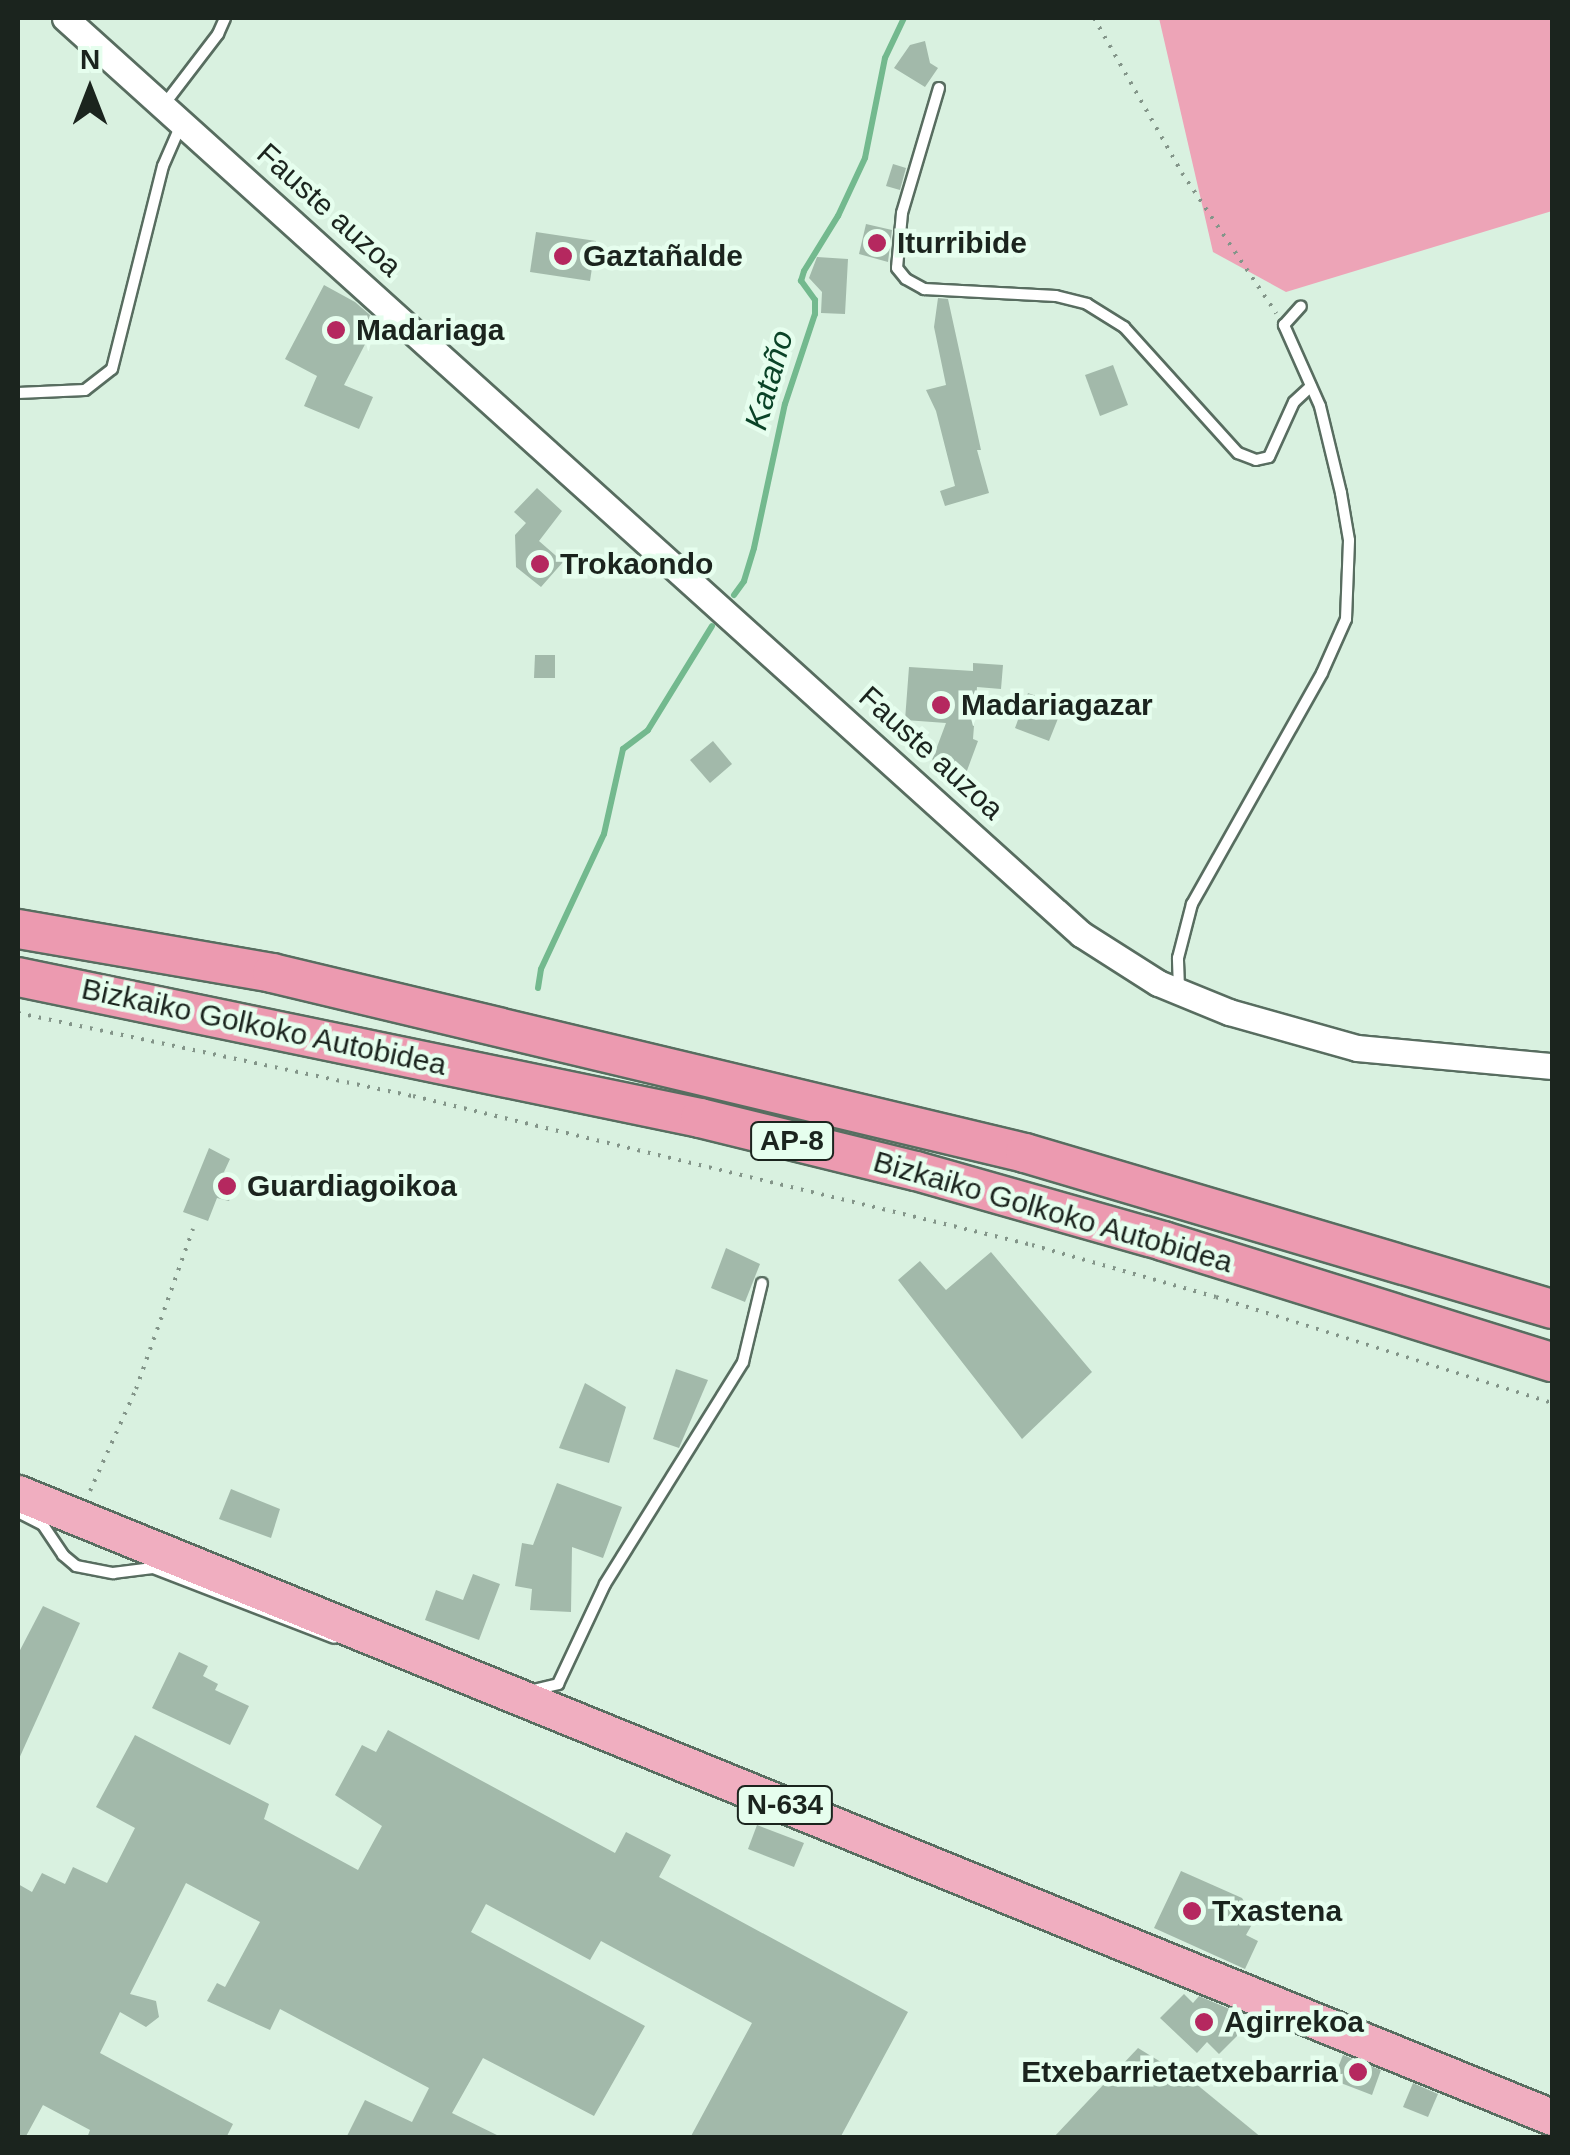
<!DOCTYPE html>
<html>
<head>
<meta charset="utf-8">
<style>
  body { margin:0 }
  #map { position:relative; width:1570px; height:2155px; overflow:hidden; background:#d9f1e0; font-family:Helvetica,sans-serif }
  div>[style] { position:absolute }
  .green>* { inset:0; background:#eda4b7 }
  .stream>* { height:6px; margin:-3px; padding:0 3px; transform-origin:3px; border-radius:3px; background:#73b98e }
  .building>* { inset:0; background:#a2b9aa }
  .path>* { height:4px; margin-top:-2px; transform-origin:0; background:repeating-linear-gradient(90deg,#839589 0 2.5px,transparent 0 10.5px) }
  .roads { filter:drop-shadow(2px 0 #586d60) drop-shadow(-2px 0 #586d60) drop-shadow(0 2px #586d60) drop-shadow(0 -2px #586d60) }
  .service>* { height:10px; margin:-5px; padding:0 5px; transform-origin:5px; border-radius:5px; background:#fff }
  .tertiary>* { height:25px; margin:-12.5px; padding:0 12.5px; transform-origin:12.5px; border-radius:12.5px; background:#fff }
  .trunk>* { height:35px; margin:-17.5px; padding:0 17.5px; transform-origin:17.5px; border-radius:17.5px; background:#f0aec0 }
  .motorway>* { height:38px; margin:-19px; padding:0 19px; transform-origin:19px; border-radius:19px; background:#ec9ab0 }
  .dots>* { width:28px; height:28px; translate:-50% -50%; box-sizing:border-box; border:5px solid #e6feee; border-radius:50% }
  span { translate:-50% -50%; white-space:nowrap; text-align:center; line-height:1.15; -webkit-text-stroke:9px #e6feee; paint-order:stroke }
  .shield-label span { padding:2px 8px; background:#e6feee; border:2px solid; border-radius:8px; -webkit-text-stroke-width:0 }
  .shield-label { font-size:28px; color:#1b241e; font-weight:700 }
  .street-label { font-size:30px; color:#1b241e }
  .poi-label { font-size:30px; color:#1b241e; font-weight:700 }
  .left { translate:0 -50%; text-align:left }
  .right { translate:-100% -50%; text-align:right }
  .water-label { font-size:32px; color:#0a4327; font-style:italic }
  .frame { position:absolute; inset:0; border:20px solid #1b241e; pointer-events:none }
  .north { position:absolute; left:40px; top:40px; width:100px; height:100px; -webkit-text-stroke:8px #e6feee; paint-order:stroke; rotate:0deg; font-size:28px; font-weight:700; line-height:40px; text-align:center; color:#1b241e }
  .north::after { content:''; display:block; margin:auto; width:35px; height:45px; background:#1b241e; clip-path:polygon(50% 0,100% 100%,50% 72%,0 100%) }
</style>
</head>
<body>
<div id="map">
  <div class="green">
    <div style="clip-path:polygon(1159px 18px,1552px 18px,1552px 211px,1286px 292px,1213px 252px)"></div>
  </div>
  <div class="stream">
    <div style="left:734px;top:595px;width:17px;rotate:-54deg"></div>
    <div style="left:744px;top:581px;width:34px;rotate:-73deg"></div>
    <div style="left:754px;top:548px;width:147px;rotate:-77.9deg"></div>
    <div style="left:785px;top:404px;width:95px;rotate:-71.6deg"></div>
    <div style="left:815px;top:314px;width:14px;rotate:-90deg"></div>
    <div style="left:815px;top:300px;width:24px;rotate:-126deg"></div>
    <div style="left:801px;top:281px;width:10px;rotate:-73deg"></div>
    <div style="left:804px;top:271px;width:65px;rotate:-58.3deg"></div>
    <div style="left:838px;top:216px;width:64px;rotate:-65deg"></div>
    <div style="left:865px;top:158px;width:102px;rotate:-78.7deg"></div>
    <div style="left:885px;top:58px;width:44px;rotate:-64.6deg"></div>
    <div style="left:538px;top:988px;width:19px;rotate:-81deg"></div>
    <div style="left:541px;top:969px;width:149px;rotate:-65deg"></div>
    <div style="left:604px;top:834px;width:87px;rotate:-77.4deg"></div>
    <div style="left:623px;top:749px;width:31px;rotate:-37deg"></div>
    <div style="left:648px;top:730px;width:122px;rotate:-58.4deg"></div>
  </div>
  <div class="building">
    <div style="clip-path:polygon(925px 41px,930px 63px,938px 68px,925px 87px,894px 68px,910px 45px)"></div>
    <div style="clip-path:polygon(893px 164px,906px 168px,900px 190px,886px 186px)"></div>
    <div style="clip-path:polygon(866px 224px,892px 230px,888px 262px,859px 254px)"></div>
    <div style="clip-path:polygon(536px 232px,596px 241px,590px 281px,530px 272px)"></div>
    <div style="clip-path:polygon(817px 257px,848px 259px,845px 314px,821px 313px,822px 292px,809px 278px)"></div>
    <div style="clip-path:polygon(324px 285px,355px 302px,377px 321px,344px 385px,373px 397px,359px 429px,304px 406px,317px 376px,285px 359px)"></div>
    <div style="clip-path:polygon(938px 298px,948px 299px,981px 450px,977px 450px,989px 493px,945px 506px,940px 491px,955px 486px,936px 411px,926px 390px,946px 385px,934px 327px)"></div>
    <div style="clip-path:polygon(1113px 365px,1128px 405px,1100px 416px,1085px 375px)"></div>
    <div style="clip-path:polygon(537px 488px,562px 511px,539px 541px,563px 562px,541px 587px,516px 567px,515px 535px,526px 523px,514px 512px)"></div>
    <div style="clip-path:polygon(535px 655px,555px 655px,555px 678px,534px 678px)"></div>
    <div style="clip-path:polygon(973px 663px,1003px 665px,1001px 689px,977px 687px,973px 739px,978px 741px,965px 776px,931px 763px,946px 723px,905px 720px,909px 667px,973px 671px)"></div>
    <div style="clip-path:polygon(1028px 693px,1063px 706px,1049px 741px,1015px 728px)"></div>
    <div style="clip-path:polygon(713px 741px,732px 764px,710px 783px,690px 760px)"></div>
    <div style="clip-path:polygon(209px 1148px,230px 1159px,224px 1172px,239px 1179px,229px 1201px,217px 1198px,208px 1221px,183px 1212px)"></div>
    <div style="clip-path:polygon(726px 1248px,760px 1264px,745px 1302px,711px 1288px)"></div>
    <div style="clip-path:polygon(991px 1252px,1092px 1372px,1022px 1439px,898px 1280px,920px 1261px,946px 1290px)"></div>
    <div style="clip-path:polygon(676px 1369px,708px 1380px,679px 1448px,653px 1439px)"></div>
    <div style="clip-path:polygon(585px 1383px,626px 1407px,609px 1463px,559px 1448px)"></div>
    <div style="clip-path:polygon(557px 1483px,622px 1507px,603px 1558px,572px 1547px,571px 1612px,530px 1610px,532px 1589px,515px 1586px,522px 1543px,533px 1545px)"></div>
    <div style="clip-path:polygon(231px 1489px,280px 1509px,271px 1538px,219px 1519px)"></div>
    <div style="clip-path:polygon(473px 1574px,500px 1584px,479px 1640px,425px 1620px,436px 1590px,463px 1600px)"></div>
    <div style="clip-path:polygon(43px 1606px,80px 1623px,18px 1761px,18px 1654px)"></div>
    <div style="clip-path:polygon(179px 1652px,208px 1666px,203px 1676px,218px 1684px,215px 1690px,249px 1706px,230px 1745px,152px 1708px)"></div>
    <div style="clip-path:polygon(388px 1730px,615px 1853px,626px 1832px,671px 1855px,659px 1877px,908px 2012px,840px 2138px,690px 2138px,752px 2023px,601px 1941px,590px 1960px,486px 1904px,471px 1932px,645px 2026px,594px 2116px,483px 2058px,452px 2113px,503px 2138px,346px 2138px,365px 2100px,412px 2122px,429px 2088px,280px 2009px,270px 2030px,207px 2001px,217px 1983px,225px 1987px,260px 1922px,186px 1883px,130px 1994px,156px 2001px,159px 2017px,146px 2027px,120px 2012px,100px 2053px,233px 2124px,226px 2138px,87px 2138px,90px 2130px,43px 2105px,25px 2138px,18px 2138px,18px 1884px,32px 1892px,42px 1873px,65px 1884px,73px 1867px,107px 1883px,135px 1828px,96px 1807px,135px 1735px,269px 1804px,264px 1819px,358px 1870px,382px 1826px,335px 1795px,362px 1745px,376px 1752px)"></div>
    <div style="clip-path:polygon(757px 1825px,804px 1843px,794px 1867px,748px 1849px)"></div>
    <div style="clip-path:polygon(1181px 1871px,1242px 1898px,1255px 1919px,1246px 1935px,1258px 1941px,1245px 1969px,1154px 1928px)"></div>
    <div style="clip-path:polygon(1184px 1994px,1193px 2003px,1199px 1996px,1232px 2010px,1248px 2025px,1219px 2054px,1207px 2042px,1197px 2053px,1160px 2018px)"></div>
    <div style="clip-path:polygon(1138px 2048px,1195px 2083px,1262px 2138px,1053px 2138px)"></div>
    <div style="clip-path:polygon(1343px 2055px,1381px 2070px,1372px 2095px,1333px 2080px)"></div>
    <div style="clip-path:polygon(1413px 2083px,1438px 2094px,1428px 2117px,1403px 2107px)"></div>
  </div>
  <div class="path">
    <div style="left:1094px;top:18px;width:178px;rotate:60.4deg"></div>
    <div style="left:1182px;top:173px;width:169px;rotate:56.1deg"></div>
    <div style="left:18px;top:1013px;width:404px;rotate:11.9deg"></div>
    <div style="left:413px;top:1096px;width:637px;rotate:13.53deg"></div>
    <div style="left:1032px;top:1245px;width:191px;rotate:15.8deg"></div>
    <div style="left:1216px;top:1297px;width:352px;rotate:17.5deg"></div>
    <div style="left:90px;top:1491px;width:112px;rotate:-65.7deg"></div>
    <div style="left:136px;top:1389px;width:170px;rotate:-70.4deg"></div>
  </div>
  <div class="roads">
    <div class="service">
      <div style="left:939px;top:88px;width:130px;rotate:106.5deg"></div>
      <div style="left:902px;top:213px;width:55px;rotate:95.2deg"></div>
      <div style="left:897px;top:268px;width:14px;rotate:51deg"></div>
      <div style="left:906px;top:279px;width:21px;rotate:29deg"></div>
      <div style="left:924px;top:289px;width:132px;rotate:3deg"></div>
      <div style="left:1056px;top:296px;width:32px;rotate:14deg"></div>
      <div style="left:1087px;top:304px;width:44px;rotate:31.9deg"></div>
      <div style="left:1124px;top:327px;width:170px;rotate:47.9deg"></div>
      <div style="left:1238px;top:453px;width:19px;rotate:21deg"></div>
      <div style="left:1256px;top:460px;width:13px;rotate:-13deg"></div>
      <div style="left:1269px;top:457px;width:60px;rotate:-65.6deg"></div>
      <div style="left:1294px;top:402px;width:23px;rotate:-43deg"></div>
      <div style="left:163px;top:106px;width:91px;rotate:-52.6deg"></div>
      <div style="left:218px;top:34px;width:17px;rotate:-66deg"></div>
      <div style="left:18px;top:393px;width:67px;rotate:-2.6deg"></div>
      <div style="left:85px;top:390px;width:34px;rotate:-38deg"></div>
      <div style="left:112px;top:369px;width:209px;rotate:-75.9deg"></div>
      <div style="left:163px;top:166px;width:43px;rotate:-66.4deg"></div>
      <div style="left:1179px;top:989px;width:31px;rotate:-92deg"></div>
      <div style="left:1178px;top:958px;width:56px;rotate:-75.5deg"></div>
      <div style="left:1192px;top:904px;width:265px;rotate:-60.6deg"></div>
      <div style="left:1322px;top:673px;width:59px;rotate:-66deg"></div>
      <div style="left:1346px;top:619px;width:79px;rotate:-87.8deg"></div>
      <div style="left:1349px;top:540px;width:48px;rotate:-99.7deg"></div>
      <div style="left:1341px;top:493px;width:89px;rotate:-103.6deg"></div>
      <div style="left:1320px;top:406px;width:89px;rotate:-114deg"></div>
      <div style="left:1284px;top:325px;width:25px;rotate:-48deg"></div>
      <div style="left:18px;top:1512px;width:28px;rotate:27deg"></div>
      <div style="left:43px;top:1525px;width:36px;rotate:56deg"></div>
      <div style="left:63px;top:1555px;width:17px;rotate:40deg"></div>
      <div style="left:76px;top:1566px;width:38px;rotate:11deg"></div>
      <div style="left:113px;top:1573px;width:40px;rotate:-7.1deg"></div>
      <div style="left:153px;top:1568px;width:194px;rotate:21.1deg"></div>
      <div style="left:533px;top:1690px;width:26px;rotate:-13deg"></div>
      <div style="left:558px;top:1684px;width:110px;rotate:-64.8deg"></div>
      <div style="left:605px;top:1584px;width:261px;rotate:-58.1deg"></div>
      <div style="left:743px;top:1362px;width:81px;rotate:-76.5deg"></div>
    </div>
    <div class="tertiary">
      <div style="left:65px;top:18px;width:1368px;rotate:42.04deg"></div>
      <div style="left:1081px;top:934px;width:91px;rotate:32.5deg"></div>
      <div style="left:1158px;top:983px;width:77px;rotate:22.2deg"></div>
      <div style="left:1229px;top:1012px;width:133px;rotate:15.7deg"></div>
      <div style="left:1357px;top:1048px;width:196px;rotate:5.3deg"></div>
    </div>
    <div class="trunk">
      <div style="left:18px;top:1493px;width:1656px;rotate:22.14deg"></div>
    </div>
    <div class="motorway">
      <div style="left:18px;top:929px;width:258px;rotate:9.8deg"></div>
      <div style="left:272px;top:973px;width:774px;rotate:13.44deg"></div>
      <div style="left:1025px;top:1153px;width:550px;rotate:16.49deg"></div>
      <div style="left:18px;top:977px;width:696px;rotate:11.68deg"></div>
      <div style="left:700px;top:1118px;width:222px;rotate:13.8deg"></div>
      <div style="left:916px;top:1171px;width:257px;rotate:15.8deg"></div>
      <div style="left:1163px;top:1241px;width:407px;rotate:17.3deg"></div>
    </div>
  </div>
  <div class="dots">
    <div style="left:877px;top:243px;background:#b5285f"></div>
    <div style="left:563px;top:256px;background:#b5285f"></div>
    <div style="left:336px;top:330px;background:#b5285f"></div>
    <div style="left:540px;top:564px;background:#b5285f"></div>
    <div style="left:941px;top:705px;background:#b5285f"></div>
    <div style="left:227px;top:1186px;background:#b5285f"></div>
    <div style="left:1192px;top:1911px;background:#b5285f"></div>
    <div style="left:1204px;top:2022px;background:#b5285f"></div>
    <div style="left:1358px;top:2072px;background:#b5285f"></div>
  </div>
  <div class="shield-label">
    <span style="left:792px;top:1141px">AP-8</span>
    <span style="left:785px;top:1805px">N-634</span>
  </div>
  <div class="street-label">
    <span style="left:329px;top:210px;rotate:42deg">Fauste auzoa</span>
    <span style="left:931px;top:753px;rotate:42deg">Fauste auzoa</span>
    <span style="left:264px;top:1027px;rotate:12deg">Bizkaiko Golkoko Autobidea</span>
    <span style="left:1053px;top:1212px;rotate:16deg">Bizkaiko Golkoko Autobidea</span>
  </div>
  <div class="poi-label">
    <span class="left" style="left:897px;top:243px">Iturribide</span>
    <span class="left" style="left:583px;top:256px">Gaztañalde</span>
    <span class="left" style="left:356px;top:330px">Madariaga</span>
    <span class="left" style="left:560px;top:564px">Trokaondo</span>
    <span class="left" style="left:961px;top:705px">Madariagazar</span>
    <span class="left" style="left:247px;top:1186px">Guardiagoikoa</span>
    <span class="left" style="left:1212px;top:1911px">Txastena</span>
    <span class="left" style="left:1224px;top:2022px">Agirrekoa</span>
    <span class="right" style="left:1338px;top:2072px">Etxebarrietaetxebarria</span>
  </div>
  <div class="water-label">
    <span style="left:769px;top:380px;rotate:-74deg">Kataño</span>
  </div>
  <div class="frame"></div>
  <div class="north">N</div>
</div>
</body>
</html>
